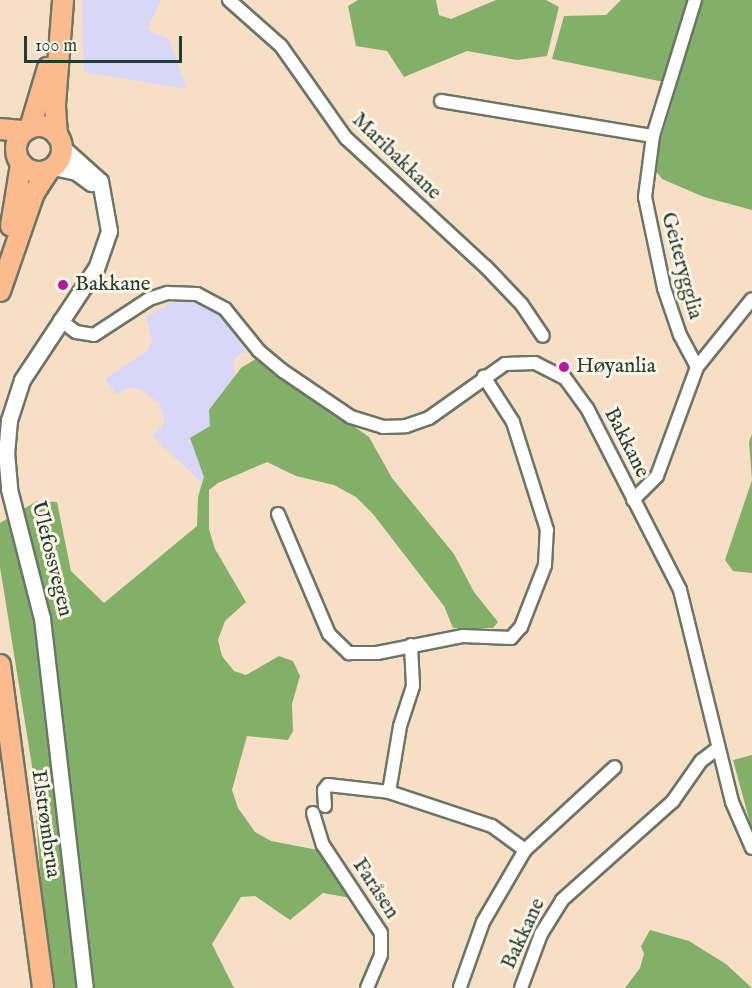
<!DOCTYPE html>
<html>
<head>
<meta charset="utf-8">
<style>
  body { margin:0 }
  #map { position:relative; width:752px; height:988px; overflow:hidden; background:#f6dfc4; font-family:"IM FELL English",serif }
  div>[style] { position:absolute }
  .built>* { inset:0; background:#d8d7f8 }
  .forest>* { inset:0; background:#82b069 }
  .roads { filter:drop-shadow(2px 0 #6a7666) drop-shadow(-2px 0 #6a7666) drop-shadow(0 2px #6a7666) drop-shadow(0 -2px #6a7666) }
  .minor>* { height:12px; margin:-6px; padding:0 6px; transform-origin:6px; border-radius:6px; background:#fff }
  .tertiary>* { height:15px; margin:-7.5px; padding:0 7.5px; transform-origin:7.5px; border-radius:7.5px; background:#fff }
  .primary>* { height:20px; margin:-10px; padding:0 10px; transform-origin:10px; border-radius:10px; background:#fbbb8d }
  .primary>.ring { margin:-10px; padding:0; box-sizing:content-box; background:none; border:20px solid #fbbb8d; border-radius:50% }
  .dots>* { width:16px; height:16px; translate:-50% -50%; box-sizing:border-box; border:3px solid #fcf5e5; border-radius:50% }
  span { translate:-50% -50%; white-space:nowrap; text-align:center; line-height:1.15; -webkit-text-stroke:6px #fcf5e5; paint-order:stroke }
  .street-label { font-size:21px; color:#1f3d34 }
  .poi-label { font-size:21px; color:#1f3d34 }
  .left { translate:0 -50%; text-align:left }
  .scale { position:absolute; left:24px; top:36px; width:158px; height:27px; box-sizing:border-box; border:3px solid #1f3d34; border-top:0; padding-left:8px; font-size:18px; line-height:21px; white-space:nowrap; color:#1f3d34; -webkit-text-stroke:4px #fcf5e5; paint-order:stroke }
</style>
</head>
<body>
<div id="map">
  <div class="built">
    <div style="clip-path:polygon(82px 0,161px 0,147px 30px,169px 39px,187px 89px,84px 72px)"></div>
    <div style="clip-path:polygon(176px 301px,192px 301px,214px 311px,230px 324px,247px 354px,241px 353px,234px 360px,235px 391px,203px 484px,152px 436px,165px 423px,160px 404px,140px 389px,129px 388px,116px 394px,105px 379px,148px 350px,152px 341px,146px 317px)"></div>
  </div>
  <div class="forest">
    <div style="clip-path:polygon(358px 0,436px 0,439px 15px,451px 19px,496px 0,546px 0,559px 7px,547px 56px,517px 60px,467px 51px,404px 77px,387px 51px,356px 46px,348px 6px)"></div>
    <div style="clip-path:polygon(621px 0,752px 0,752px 210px,704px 197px,662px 179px,656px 171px,655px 159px,673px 100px,664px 82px,552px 59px,564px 16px,606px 15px)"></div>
    <div style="clip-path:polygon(257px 358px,369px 437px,392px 478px,454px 554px,474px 592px,498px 622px,493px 628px,453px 628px,444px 606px,373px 514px,356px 497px,334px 485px,296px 476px,267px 462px,218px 483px,209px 490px,209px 529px,215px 549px,246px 602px,225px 621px,218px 640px,222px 656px,234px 671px,246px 675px,279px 656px,293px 661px,300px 676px,292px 704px,293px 731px,288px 740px,247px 736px,232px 790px,238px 808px,255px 832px,271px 841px,318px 850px,351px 898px,323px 893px,290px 920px,255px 896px,241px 897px,212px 944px,234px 988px,49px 988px,32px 766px,0 567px,0 523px,37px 501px,57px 502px,71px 571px,104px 603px,197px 526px,198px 497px,204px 477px,190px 438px,210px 426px,209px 410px,241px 368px)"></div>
    <div style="clip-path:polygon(752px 434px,752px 573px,733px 571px,725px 560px,752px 480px,749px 442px)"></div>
    <div style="clip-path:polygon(752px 755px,752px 830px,733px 760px)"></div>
    <div style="clip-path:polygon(650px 930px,689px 941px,726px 964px,752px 988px,625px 988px,640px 968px,644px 954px,641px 946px)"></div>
  </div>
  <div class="roads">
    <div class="minor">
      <div style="left:229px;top:0;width:69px;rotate:41.5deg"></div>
      <div style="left:281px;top:46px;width:113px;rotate:54.8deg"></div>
      <div style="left:346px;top:138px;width:190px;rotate:42.7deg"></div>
      <div style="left:486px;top:267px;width:52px;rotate:46.5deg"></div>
      <div style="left:522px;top:305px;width:37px;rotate:56deg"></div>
      <div style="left:695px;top:0;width:142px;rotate:107.2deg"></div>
      <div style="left:653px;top:136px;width:62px;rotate:97.5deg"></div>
      <div style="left:645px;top:197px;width:93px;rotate:78.2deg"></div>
      <div style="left:664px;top:288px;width:50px;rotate:71.2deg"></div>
      <div style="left:680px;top:335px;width:36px;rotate:62deg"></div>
      <div style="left:441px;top:101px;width:215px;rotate:9.4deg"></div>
      <div style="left:60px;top:320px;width:20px;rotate:37deg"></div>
      <div style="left:76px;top:332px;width:18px;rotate:9deg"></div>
      <div style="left:94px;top:335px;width:66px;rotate:-33.2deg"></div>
      <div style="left:149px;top:299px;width:20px;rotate:-18deg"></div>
      <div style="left:168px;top:293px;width:29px;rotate:2deg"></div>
      <div style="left:197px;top:294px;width:32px;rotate:28deg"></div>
      <div style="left:225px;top:309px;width:54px;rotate:51deg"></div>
      <div style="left:259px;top:351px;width:31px;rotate:40deg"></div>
      <div style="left:283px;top:371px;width:82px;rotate:34.1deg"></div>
      <div style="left:351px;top:417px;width:34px;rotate:17deg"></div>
      <div style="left:383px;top:427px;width:23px;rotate:-2deg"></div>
      <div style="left:406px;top:426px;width:24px;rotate:-19deg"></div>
      <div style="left:429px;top:418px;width:93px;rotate:-35.4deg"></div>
      <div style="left:505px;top:364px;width:30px;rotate:-2deg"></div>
      <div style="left:535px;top:363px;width:34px;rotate:27deg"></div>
      <div style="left:565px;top:378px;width:37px;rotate:54deg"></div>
      <div style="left:587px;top:408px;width:204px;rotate:62.9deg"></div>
      <div style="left:680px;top:590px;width:218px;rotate:76.2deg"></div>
      <div style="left:732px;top:802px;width:50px;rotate:66.5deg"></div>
      <div style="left:633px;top:500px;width:34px;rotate:-45deg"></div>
      <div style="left:657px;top:476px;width:116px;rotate:-69.8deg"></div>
      <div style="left:697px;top:367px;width:87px;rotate:-51deg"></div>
      <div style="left:278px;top:514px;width:130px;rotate:67deg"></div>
      <div style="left:329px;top:634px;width:28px;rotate:44deg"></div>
      <div style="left:349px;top:653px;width:28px"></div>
      <div style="left:377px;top:653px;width:88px;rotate:-11.2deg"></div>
      <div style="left:463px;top:636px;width:48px;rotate:2.4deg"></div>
      <div style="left:511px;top:638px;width:15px;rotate:-48deg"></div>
      <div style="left:521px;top:627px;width:66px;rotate:-68.8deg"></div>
      <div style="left:545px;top:565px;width:35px;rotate:-87deg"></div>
      <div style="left:547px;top:530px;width:113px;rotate:-107.5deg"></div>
      <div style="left:513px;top:422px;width:54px;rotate:-122.8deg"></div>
      <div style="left:389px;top:792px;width:67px;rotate:-80.5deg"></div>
      <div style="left:400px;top:726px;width:42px;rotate:-72deg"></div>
      <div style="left:413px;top:686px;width:41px;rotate:-92.8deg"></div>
      <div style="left:325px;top:806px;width:16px;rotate:-94deg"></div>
      <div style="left:324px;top:790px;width:6px;rotate:-51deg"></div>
      <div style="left:328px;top:785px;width:61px;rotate:6.5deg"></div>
      <div style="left:389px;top:792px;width:108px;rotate:18.3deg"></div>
      <div style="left:492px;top:826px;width:41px;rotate:36deg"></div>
      <div style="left:313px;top:813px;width:34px;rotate:73deg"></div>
      <div style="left:323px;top:845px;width:105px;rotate:56.6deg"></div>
      <div style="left:381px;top:933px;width:22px;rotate:90deg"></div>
      <div style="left:381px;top:955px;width:36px;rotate:113deg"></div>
      <div style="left:460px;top:987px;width:69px;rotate:-70.5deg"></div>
      <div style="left:483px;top:922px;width:83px;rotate:-59.7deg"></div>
      <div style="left:525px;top:850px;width:122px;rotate:-42.7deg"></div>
      <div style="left:521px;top:988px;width:58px;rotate:-69.7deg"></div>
      <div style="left:541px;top:934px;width:40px;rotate:-58deg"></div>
      <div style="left:562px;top:900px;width:149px;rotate:-41.7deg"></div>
      <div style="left:673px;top:801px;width:49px;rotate:-55deg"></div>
      <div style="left:701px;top:761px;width:21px;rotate:-37deg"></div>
    </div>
    <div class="tertiary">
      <div style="left:62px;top:147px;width:51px;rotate:41.8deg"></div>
      <div style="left:100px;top:181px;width:51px;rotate:79.8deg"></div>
      <div style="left:109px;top:231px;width:39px;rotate:109deg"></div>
      <div style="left:96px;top:268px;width:134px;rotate:123.5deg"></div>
      <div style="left:22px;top:380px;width:42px;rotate:108deg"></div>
      <div style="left:9px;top:420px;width:32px;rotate:95deg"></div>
      <div style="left:6px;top:452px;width:37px;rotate:85deg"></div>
      <div style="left:9px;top:489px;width:133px;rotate:75.7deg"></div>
      <div style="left:42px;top:618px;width:372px;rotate:83.4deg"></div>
      <div style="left:53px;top:167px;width:24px;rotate:12deg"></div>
      <div style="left:76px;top:172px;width:19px;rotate:36deg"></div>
    </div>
    <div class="primary">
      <div class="ring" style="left:16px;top:126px;width:26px;height:26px"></div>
      <div style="left:30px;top:128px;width:63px;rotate:-73.3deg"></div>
      <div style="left:0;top:129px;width:25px;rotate:5deg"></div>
      <div style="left:57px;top:135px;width:30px;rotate:-94deg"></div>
      <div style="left:55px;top:105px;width:105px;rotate:-85.6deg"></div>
      <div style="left:11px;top:226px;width:63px;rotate:-80.8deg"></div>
      <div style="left:0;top:291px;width:104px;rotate:-70.9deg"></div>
      <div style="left:34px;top:193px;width:27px;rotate:-57deg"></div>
      <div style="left:0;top:665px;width:326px;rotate:82.4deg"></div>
    </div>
  </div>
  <div class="dots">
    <div style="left:63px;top:285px;background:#b5179e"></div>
    <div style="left:564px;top:367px;background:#b5179e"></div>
  </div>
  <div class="street-label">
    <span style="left:396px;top:157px;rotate:44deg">Maribakkane</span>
    <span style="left:681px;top:266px;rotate:75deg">Geiterygglia</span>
    <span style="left:626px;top:443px;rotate:63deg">Bakkane</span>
    <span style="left:51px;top:559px;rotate:76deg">Ulefossvegen</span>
    <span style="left:45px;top:824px;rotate:82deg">Elstrømbrua</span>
    <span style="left:375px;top:889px;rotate:57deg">Faråsen</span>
    <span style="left:524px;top:934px;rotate:-65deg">Bakkane</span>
  </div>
  <div class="poi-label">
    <span class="left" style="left:75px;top:285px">Bakkane</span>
    <span class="left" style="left:576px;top:367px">Høyanlia</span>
  </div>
  <div class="scale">100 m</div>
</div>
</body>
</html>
